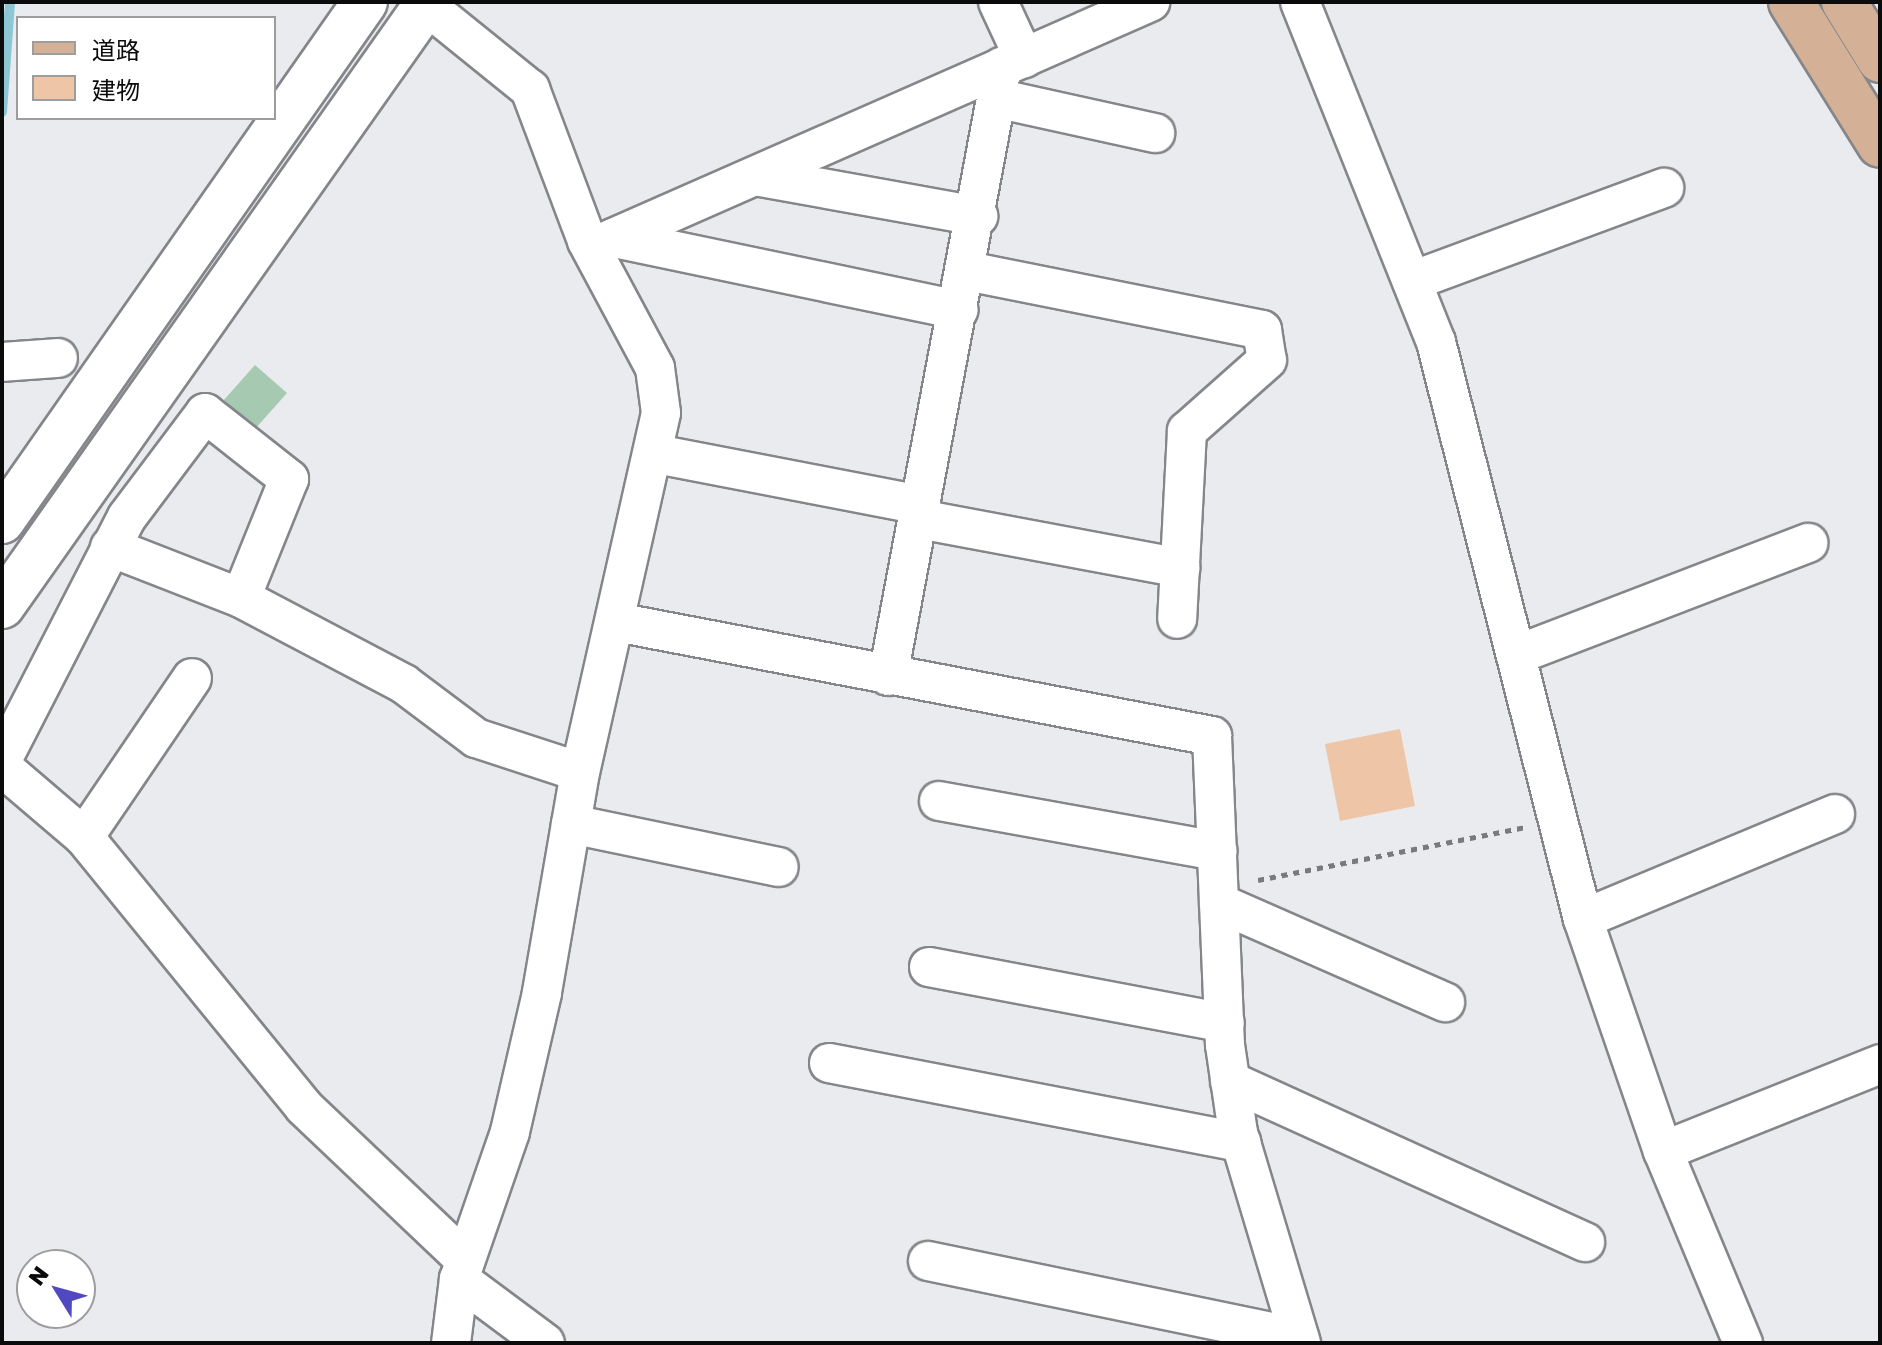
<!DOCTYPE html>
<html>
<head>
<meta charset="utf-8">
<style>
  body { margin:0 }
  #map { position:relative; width:1882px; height:1345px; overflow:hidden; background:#e9ebee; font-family:"Golos Text","Noto Sans JP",sans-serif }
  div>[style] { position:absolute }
  .green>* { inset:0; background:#a6cab1 }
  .stream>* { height:10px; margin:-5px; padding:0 5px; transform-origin:5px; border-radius:5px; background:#8dc7d3 }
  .building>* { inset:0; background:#efc5a8 }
  .path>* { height:5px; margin-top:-2.5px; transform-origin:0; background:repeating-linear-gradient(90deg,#797a7c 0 6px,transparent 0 12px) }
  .roads { filter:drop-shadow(2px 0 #848689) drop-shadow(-2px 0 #848689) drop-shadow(0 2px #848689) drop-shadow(0 -2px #848689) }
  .minor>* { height:38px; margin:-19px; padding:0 19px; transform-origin:19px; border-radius:19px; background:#fff }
  .tertiary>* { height:44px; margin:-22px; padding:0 22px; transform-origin:22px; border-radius:22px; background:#fff }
  .primary>* { height:44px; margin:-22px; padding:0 22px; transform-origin:22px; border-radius:22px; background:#d4b097 }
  span { translate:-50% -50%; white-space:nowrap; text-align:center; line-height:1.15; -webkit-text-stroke:6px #fff; paint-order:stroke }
  .frame { position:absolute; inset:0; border:4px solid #0b0b0c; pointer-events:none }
  .legend { position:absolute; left:16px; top:16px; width:260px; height:104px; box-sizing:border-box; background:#fff; border:2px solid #9d9d9e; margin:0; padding:10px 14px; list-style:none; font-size:24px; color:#0b0b0c }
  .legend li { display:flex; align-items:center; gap:16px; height:40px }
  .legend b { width:40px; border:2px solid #9d9d9e }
  .north { position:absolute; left:16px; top:1249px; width:80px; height:80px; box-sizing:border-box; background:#fff; border:2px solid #9d9d9e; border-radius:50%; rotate:307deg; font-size:22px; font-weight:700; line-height:32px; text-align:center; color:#0b0b0c }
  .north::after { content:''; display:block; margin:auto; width:28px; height:36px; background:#5149c0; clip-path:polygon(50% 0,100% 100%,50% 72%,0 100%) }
</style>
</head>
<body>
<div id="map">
  <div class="green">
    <div style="clip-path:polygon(255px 365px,287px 393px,255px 429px,223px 401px)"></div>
  </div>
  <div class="stream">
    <div style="left:2px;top:112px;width:110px;rotate:-85.8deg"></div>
  </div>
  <div class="building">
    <div style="clip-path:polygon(1400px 729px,1415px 806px,1340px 821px,1325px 744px)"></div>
  </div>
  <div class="path">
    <div style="left:1258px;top:880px;width:273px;rotate:-11.2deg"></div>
  </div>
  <div class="roads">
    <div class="minor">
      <div style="left:422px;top:2px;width:139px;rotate:38.9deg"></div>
      <div style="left:530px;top:89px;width:162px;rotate:69.4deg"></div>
      <div style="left:587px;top:241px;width:144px;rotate:61.8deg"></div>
      <div style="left:655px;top:368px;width:45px;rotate:82.4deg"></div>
      <div style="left:661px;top:413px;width:368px;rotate:102.7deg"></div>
      <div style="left:580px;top:772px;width:224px;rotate:99.8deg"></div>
      <div style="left:542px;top:993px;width:143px;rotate:103deg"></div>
      <div style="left:510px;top:1132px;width:156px;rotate:109.1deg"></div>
      <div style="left:459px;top:1279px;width:64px;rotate:97.1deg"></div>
      <div style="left:998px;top:2px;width:62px;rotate:65.1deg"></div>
      <div style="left:1300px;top:2px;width:366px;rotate:68.2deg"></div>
      <div style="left:1436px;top:342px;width:595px;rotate:75.71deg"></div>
      <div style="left:1583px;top:919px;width:245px;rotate:71deg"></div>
      <div style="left:1663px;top:1151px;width:208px;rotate:67.4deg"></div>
      <div style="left:1000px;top:99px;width:159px;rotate:12.4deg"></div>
      <div style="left:755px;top:176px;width:227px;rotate:10.2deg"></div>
      <div style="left:614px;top:238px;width:352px;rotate:11.8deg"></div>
      <div style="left:593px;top:247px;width:609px;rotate:-23.74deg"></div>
      <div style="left:967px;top:271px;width:301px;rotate:11.3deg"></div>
      <div style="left:1262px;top:330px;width:30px;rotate:81deg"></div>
      <div style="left:1267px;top:360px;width:107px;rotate:138.4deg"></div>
      <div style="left:1187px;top:431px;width:188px;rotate:93deg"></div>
      <div style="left:1412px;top:281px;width:269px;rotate:-20.3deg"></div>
      <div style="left:2px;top:362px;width:56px;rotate:-4.1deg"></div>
      <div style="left:656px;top:454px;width:270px;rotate:10.9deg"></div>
      <div style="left:919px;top:519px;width:266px;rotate:10.6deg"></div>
      <div style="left:110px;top:547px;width:141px;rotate:21.3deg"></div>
      <div style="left:241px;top:598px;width:184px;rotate:27.8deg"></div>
      <div style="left:404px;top:684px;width:90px;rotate:36.9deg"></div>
      <div style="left:476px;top:738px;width:109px;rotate:18.1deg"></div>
      <div style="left:616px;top:622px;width:607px;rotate:10.83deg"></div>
      <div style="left:1212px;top:736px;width:309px;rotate:87.6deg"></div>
      <div style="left:1225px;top:1045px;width:89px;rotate:81.6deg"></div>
      <div style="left:1238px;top:1133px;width:219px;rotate:73.3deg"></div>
      <div style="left:1519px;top:654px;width:310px;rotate:-21deg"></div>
      <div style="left:888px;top:676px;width:620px;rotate:-79.4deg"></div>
      <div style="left:2px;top:760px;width:273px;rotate:-62.8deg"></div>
      <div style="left:127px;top:517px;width:130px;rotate:-53.1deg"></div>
      <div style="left:205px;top:413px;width:107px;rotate:38.2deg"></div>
      <div style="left:289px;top:479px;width:128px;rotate:112deg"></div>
      <div style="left:2px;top:767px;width:108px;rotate:40.5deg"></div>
      <div style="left:84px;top:837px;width:348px;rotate:50.8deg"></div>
      <div style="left:304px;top:1107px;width:222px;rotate:43.5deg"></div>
      <div style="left:939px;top:801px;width:283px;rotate:10.2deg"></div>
      <div style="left:571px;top:824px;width:212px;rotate:11.7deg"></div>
      <div style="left:84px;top:837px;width:192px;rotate:-55.8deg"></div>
      <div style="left:1219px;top:903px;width:247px;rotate:23.7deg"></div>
      <div style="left:1583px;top:919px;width:273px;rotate:-22.6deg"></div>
      <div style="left:929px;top:967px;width:301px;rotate:10.7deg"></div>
      <div style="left:829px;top:1063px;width:420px;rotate:10.9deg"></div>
      <div style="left:1230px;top:1081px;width:390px;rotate:24.4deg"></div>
      <div style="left:1663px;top:1151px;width:234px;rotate:-21.8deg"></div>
      <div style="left:928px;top:1261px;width:379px;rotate:11.7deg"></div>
      <div style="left:459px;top:1279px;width:107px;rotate:36.7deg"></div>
    </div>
    <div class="tertiary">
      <div style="left:2px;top:521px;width:633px;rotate:-55.03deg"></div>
      <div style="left:2px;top:606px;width:739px;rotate:-54.8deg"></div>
    </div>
    <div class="primary">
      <div style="left:1791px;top:2px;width:168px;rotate:58.1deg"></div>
      <div style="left:1844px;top:2px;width:68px;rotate:58.2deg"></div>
    </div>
  </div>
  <div class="frame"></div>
  <ul class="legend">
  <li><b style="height:10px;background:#d4b097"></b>道路</li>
  <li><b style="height:22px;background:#efc5a8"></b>建物</li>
  </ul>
  <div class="north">N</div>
</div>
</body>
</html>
